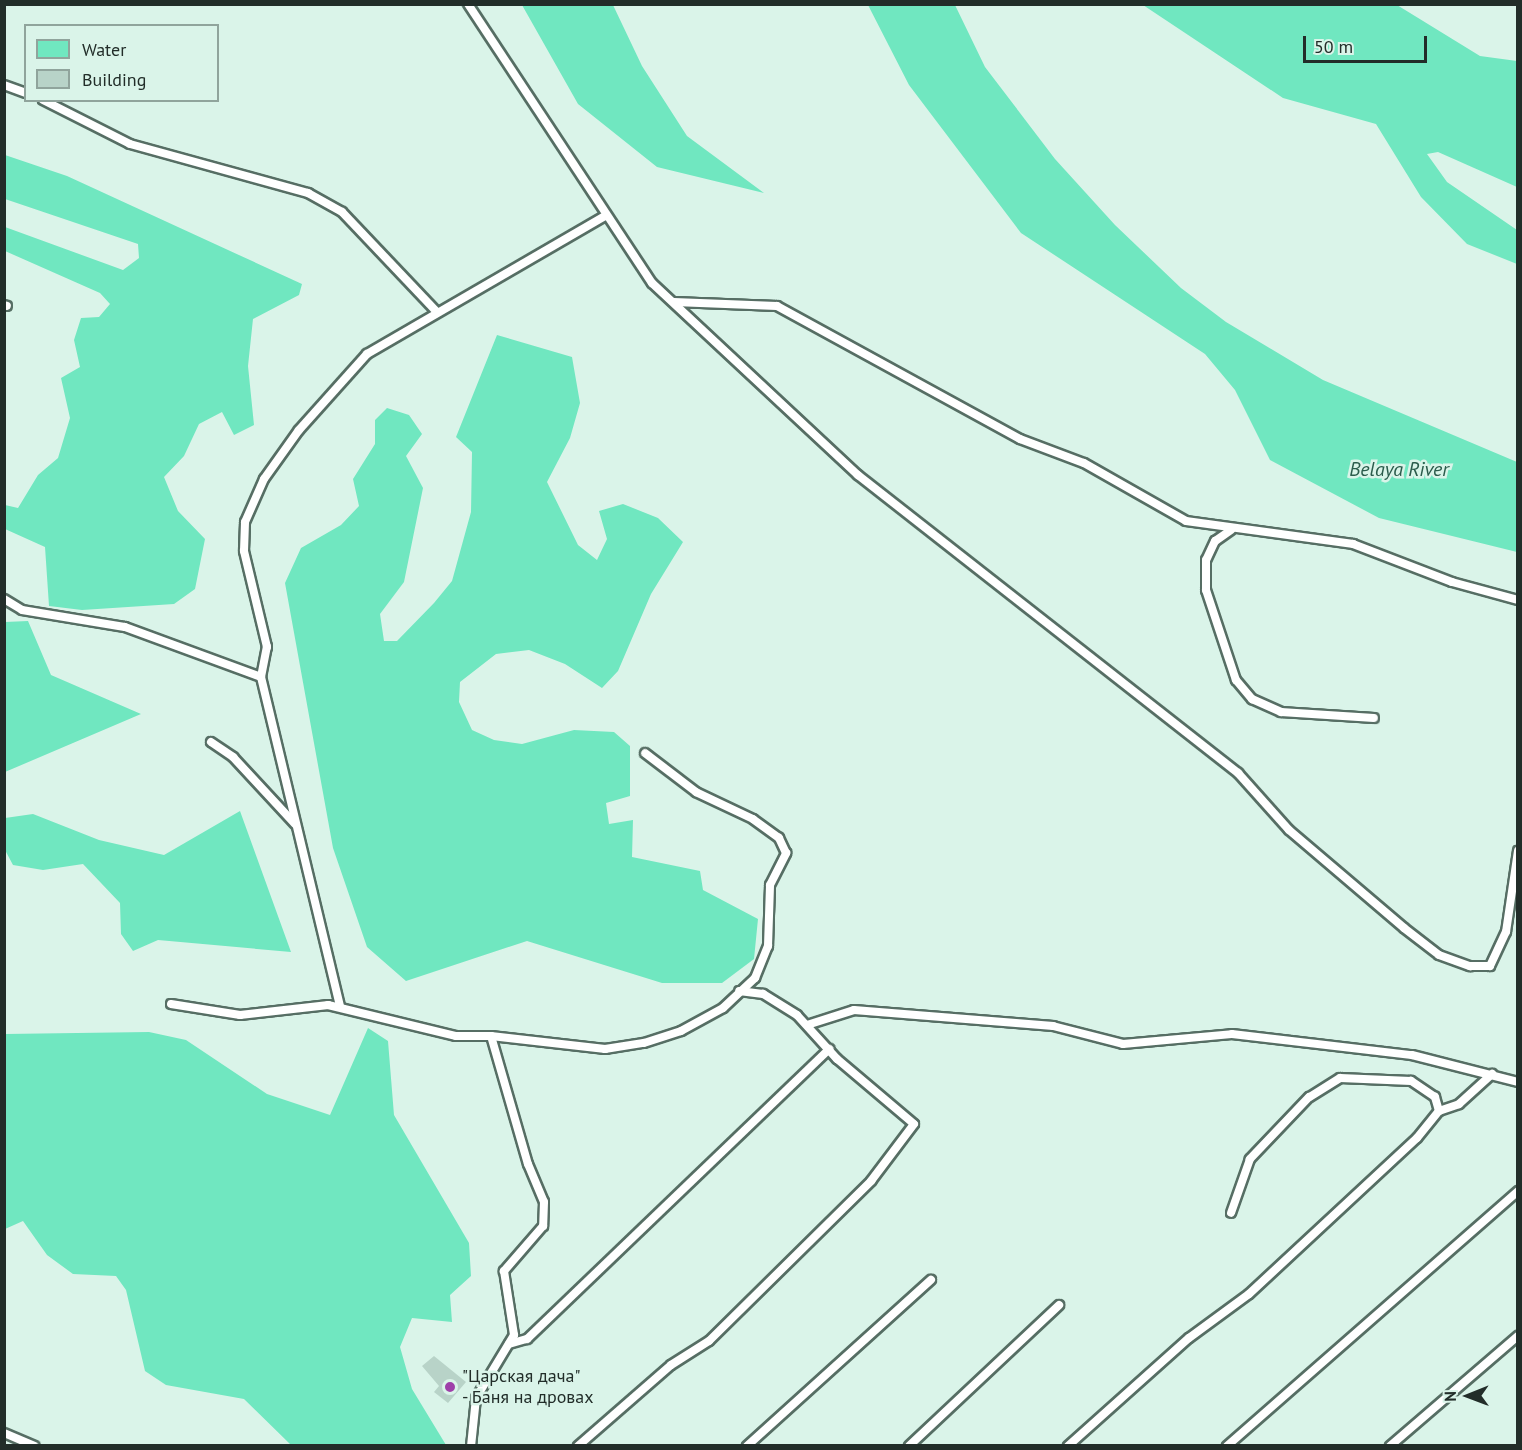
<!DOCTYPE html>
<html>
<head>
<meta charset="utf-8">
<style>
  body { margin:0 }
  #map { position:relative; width:1522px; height:1450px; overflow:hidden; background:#daf4e9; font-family:"PT Sans",sans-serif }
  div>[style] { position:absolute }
  .water>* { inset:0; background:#70e7c0 }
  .building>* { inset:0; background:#b8d3c8 }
  .roads { filter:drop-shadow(2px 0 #566e64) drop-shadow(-2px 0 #566e64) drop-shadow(0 2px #566e64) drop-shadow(0 -2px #566e64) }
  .lane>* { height:8px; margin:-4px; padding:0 4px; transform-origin:4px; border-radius:4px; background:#fff }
  .dots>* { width:16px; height:16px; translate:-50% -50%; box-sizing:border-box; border:3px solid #daf4e9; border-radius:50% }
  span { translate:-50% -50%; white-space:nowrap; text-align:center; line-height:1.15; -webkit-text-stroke:5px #daf4e9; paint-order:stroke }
  .poi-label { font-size:18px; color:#222d29 }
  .left { translate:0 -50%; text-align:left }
  .water-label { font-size:20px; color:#2b5c4c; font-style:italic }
  .frame { position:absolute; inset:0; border:6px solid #222d29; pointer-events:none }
  .legend { position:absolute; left:24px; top:24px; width:195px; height:78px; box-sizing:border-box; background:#daf4e9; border:2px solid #90a49c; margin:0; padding:8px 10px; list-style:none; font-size:18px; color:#222d29 }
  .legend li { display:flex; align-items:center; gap:12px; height:30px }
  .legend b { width:30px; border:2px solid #90a49c }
  .north { position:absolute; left:1438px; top:1366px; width:60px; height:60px; -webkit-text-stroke:4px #daf4e9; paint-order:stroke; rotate:269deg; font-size:16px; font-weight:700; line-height:24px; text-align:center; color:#222d29 }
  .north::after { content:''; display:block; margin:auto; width:21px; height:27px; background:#222d29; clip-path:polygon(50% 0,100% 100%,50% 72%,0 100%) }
  .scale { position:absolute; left:1303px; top:36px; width:124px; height:27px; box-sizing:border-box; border:3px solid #222d29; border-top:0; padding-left:8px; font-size:18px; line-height:21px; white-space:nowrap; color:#222d29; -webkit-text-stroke:4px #daf4e9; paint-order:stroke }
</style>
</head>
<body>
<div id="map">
  <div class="water">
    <div style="clip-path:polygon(522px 5px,613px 5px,642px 66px,687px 136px,764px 193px,657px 167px,578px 104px)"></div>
    <div style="clip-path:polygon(868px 5px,955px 5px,985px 67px,1055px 159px,1115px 225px,1181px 288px,1226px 322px,1323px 380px,1517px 462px,1517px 552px,1379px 518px,1270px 460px,1235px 390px,1205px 354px,1021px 233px,909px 85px)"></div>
    <div style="clip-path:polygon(1143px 5px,1397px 5px,1480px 56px,1517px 61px,1517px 187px,1438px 152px,1427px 154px,1447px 182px,1517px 230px,1517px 264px,1467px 244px,1421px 197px,1376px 124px,1283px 98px)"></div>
    <div style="clip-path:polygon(5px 155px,67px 176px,302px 284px,299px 295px,253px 319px,248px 366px,254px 425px,234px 435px,222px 412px,199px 424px,184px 456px,164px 477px,178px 511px,205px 539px,195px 589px,174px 604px,82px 610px,49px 606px,45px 547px,5px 529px,5px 505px,18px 508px,38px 475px,58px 458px,70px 418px,61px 378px,80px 367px,74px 340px,81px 318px,99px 317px,110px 304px,100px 293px,5px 251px,5px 227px,123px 270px,139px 258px,138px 244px,5px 199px)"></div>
    <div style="clip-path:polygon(497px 335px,572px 357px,580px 403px,570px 438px,547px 482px,578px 545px,597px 560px,607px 539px,599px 511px,623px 504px,658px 518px,683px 542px,651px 594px,618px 671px,602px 688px,565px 664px,529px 650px,496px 654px,460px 682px,459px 702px,472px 730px,494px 740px,522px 744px,574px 730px,614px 732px,630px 746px,630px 796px,606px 803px,609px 824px,633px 820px,632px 857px,700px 871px,703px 890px,758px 919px,754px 959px,722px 983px,662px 983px,527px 941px,406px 981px,367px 947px,333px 848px,285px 583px,301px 548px,341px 525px,359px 506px,353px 479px,375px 444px,375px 420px,387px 408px,409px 415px,422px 434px,406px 456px,423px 488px,404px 582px,380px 614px,384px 641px,397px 641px,434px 603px,452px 581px,471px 512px,472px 452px,456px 437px)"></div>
    <div style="clip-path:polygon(28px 621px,51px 675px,141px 714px,5px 772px,5px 622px)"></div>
    <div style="clip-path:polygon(240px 811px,291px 952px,158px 940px,133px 951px,121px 934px,120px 903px,83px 864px,43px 870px,13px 865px,5px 850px,5px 818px,33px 814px,99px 840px,164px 855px)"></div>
    <div style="clip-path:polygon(368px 1028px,388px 1041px,394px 1115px,469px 1243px,471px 1276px,450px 1295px,452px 1322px,412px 1318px,400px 1347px,412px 1389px,446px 1445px,291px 1445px,244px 1399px,166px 1385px,145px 1371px,126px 1290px,116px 1276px,73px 1274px,47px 1255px,23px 1221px,5px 1229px,5px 1034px,149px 1032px,186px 1040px,267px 1094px,330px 1115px)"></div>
  </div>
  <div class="building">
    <div style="clip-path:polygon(434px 1356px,466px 1382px,448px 1403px,434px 1392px,439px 1386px,422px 1366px)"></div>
  </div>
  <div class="roads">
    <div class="lane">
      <div style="left:468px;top:4px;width:334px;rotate:56.6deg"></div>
      <div style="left:652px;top:283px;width:282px;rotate:43deg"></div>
      <div style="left:858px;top:475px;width:483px;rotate:38.1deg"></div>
      <div style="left:1238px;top:773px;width:76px;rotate:48.2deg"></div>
      <div style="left:1289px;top:830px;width:151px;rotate:40.4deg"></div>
      <div style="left:1404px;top:928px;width:44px;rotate:37.6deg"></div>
      <div style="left:1439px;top:955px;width:33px;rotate:20deg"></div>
      <div style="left:1470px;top:966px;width:20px"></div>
      <div style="left:1490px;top:966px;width:38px;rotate:-65deg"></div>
      <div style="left:1506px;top:932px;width:82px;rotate:-81.6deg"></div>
      <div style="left:4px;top:85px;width:23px;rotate:20deg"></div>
      <div style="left:43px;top:100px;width:97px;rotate:26.8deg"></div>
      <div style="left:130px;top:144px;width:185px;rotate:15.4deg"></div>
      <div style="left:308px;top:193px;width:39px;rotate:29deg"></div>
      <div style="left:342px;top:212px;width:138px;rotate:46.5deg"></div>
      <div style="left:674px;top:302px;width:103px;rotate:2.2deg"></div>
      <div style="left:777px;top:306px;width:277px;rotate:28.7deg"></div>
      <div style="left:1020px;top:439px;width:68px;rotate:20.6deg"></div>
      <div style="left:1084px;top:463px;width:117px;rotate:29.6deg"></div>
      <div style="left:1186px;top:521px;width:169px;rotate:7.8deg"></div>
      <div style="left:1353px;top:544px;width:106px;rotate:21deg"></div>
      <div style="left:1452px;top:582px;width:68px;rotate:15.3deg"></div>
      <div style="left:4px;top:305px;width:3px;rotate:18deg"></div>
      <div style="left:1231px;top:530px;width:19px;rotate:145deg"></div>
      <div style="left:1215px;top:541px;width:21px;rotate:115deg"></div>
      <div style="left:1206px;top:560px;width:30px;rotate:90deg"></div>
      <div style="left:1206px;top:590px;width:95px;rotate:71.6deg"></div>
      <div style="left:1236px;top:680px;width:25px;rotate:50deg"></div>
      <div style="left:1252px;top:699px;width:32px;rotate:24deg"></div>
      <div style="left:1281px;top:712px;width:93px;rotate:3.7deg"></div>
      <div style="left:4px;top:599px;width:21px;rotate:31deg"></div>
      <div style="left:22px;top:610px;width:104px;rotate:9.4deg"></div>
      <div style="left:125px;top:627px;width:145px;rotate:20.2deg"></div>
      <div style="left:261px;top:677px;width:338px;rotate:76.5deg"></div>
      <div style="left:261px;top:677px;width:31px;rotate:-79deg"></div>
      <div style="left:267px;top:647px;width:99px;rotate:-103.5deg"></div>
      <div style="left:244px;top:551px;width:29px;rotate:-88deg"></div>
      <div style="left:245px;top:522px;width:47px;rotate:-66.2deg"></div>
      <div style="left:264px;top:479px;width:60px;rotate:-54.5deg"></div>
      <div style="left:299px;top:430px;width:102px;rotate:-48.2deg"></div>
      <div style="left:367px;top:354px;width:275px;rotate:-30.1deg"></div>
      <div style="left:211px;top:742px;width:27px;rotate:34deg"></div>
      <div style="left:233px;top:757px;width:91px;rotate:47.2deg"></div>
      <div style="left:171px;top:1004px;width:70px;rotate:9.1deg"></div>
      <div style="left:240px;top:1015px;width:89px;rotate:-6.5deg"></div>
      <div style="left:328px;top:1005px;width:132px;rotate:13.6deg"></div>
      <div style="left:456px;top:1036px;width:35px"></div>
      <div style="left:491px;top:1036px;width:133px;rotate:73.9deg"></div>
      <div style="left:528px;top:1164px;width:41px;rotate:67.2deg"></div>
      <div style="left:544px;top:1202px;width:24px;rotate:92deg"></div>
      <div style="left:543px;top:1226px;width:60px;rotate:130.9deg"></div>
      <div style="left:504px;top:1271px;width:65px;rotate:81.1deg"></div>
      <div style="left:514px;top:1335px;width:74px;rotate:121.1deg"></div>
      <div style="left:476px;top:1398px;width:48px;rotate:95.9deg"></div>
      <div style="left:807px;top:1025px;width:49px;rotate:-17.7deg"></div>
      <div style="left:854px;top:1010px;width:200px;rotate:4.6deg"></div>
      <div style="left:1053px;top:1026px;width:72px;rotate:14.4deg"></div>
      <div style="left:1123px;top:1044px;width:109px;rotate:-5.2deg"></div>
      <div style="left:1232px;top:1034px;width:181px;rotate:6.7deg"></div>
      <div style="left:1412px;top:1055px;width:109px;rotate:14.3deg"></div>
      <div style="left:491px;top:1036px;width:115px;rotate:6.5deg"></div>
      <div style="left:605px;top:1049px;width:39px;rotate:-9deg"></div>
      <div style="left:644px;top:1043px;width:39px;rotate:-18deg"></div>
      <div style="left:681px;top:1031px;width:48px;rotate:-28.7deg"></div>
      <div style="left:723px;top:1008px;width:44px;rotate:-43.2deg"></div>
      <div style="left:755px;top:978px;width:35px;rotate:-68deg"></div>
      <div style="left:768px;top:946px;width:61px;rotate:-88.1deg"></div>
      <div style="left:770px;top:885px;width:36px;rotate:-63deg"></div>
      <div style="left:786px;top:853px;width:17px;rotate:-115deg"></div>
      <div style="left:779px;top:838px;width:32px;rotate:-144deg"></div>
      <div style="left:753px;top:819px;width:63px;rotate:-154.7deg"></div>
      <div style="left:696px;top:792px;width:64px;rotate:-142.6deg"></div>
      <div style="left:1439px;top:1111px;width:21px;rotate:-19deg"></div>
      <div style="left:1459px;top:1104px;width:45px;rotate:-42.3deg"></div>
      <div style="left:509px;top:1344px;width:19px;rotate:-16deg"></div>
      <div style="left:527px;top:1339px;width:419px;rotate:-43.8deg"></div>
      <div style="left:4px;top:1433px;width:33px;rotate:23deg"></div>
      <div style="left:578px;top:1446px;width:123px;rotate:-41.1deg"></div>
      <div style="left:671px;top:1365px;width:45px;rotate:-32.3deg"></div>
      <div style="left:709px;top:1341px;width:228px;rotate:-44.6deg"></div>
      <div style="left:871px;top:1181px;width:71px;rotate:-53deg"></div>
      <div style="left:914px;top:1124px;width:101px;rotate:-139.8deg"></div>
      <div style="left:837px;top:1059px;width:59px;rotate:-132.3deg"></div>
      <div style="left:797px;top:1015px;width:40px;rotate:-148deg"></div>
      <div style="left:763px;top:994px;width:24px;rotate:-173deg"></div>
      <div style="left:747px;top:1446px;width:248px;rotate:-42.1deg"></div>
      <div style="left:909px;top:1446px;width:206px;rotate:-43.2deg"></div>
      <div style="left:1068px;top:1446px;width:162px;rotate:-41.8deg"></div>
      <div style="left:1189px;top:1338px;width:74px;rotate:-36.3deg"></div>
      <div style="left:1249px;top:1294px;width:229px;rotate:-42.9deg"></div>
      <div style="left:1417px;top:1138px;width:35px;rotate:-51deg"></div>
      <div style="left:1439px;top:1111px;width:15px;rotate:-106deg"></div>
      <div style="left:1435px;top:1097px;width:29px;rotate:-146deg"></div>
      <div style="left:1411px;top:1081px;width:71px;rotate:-177.6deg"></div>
      <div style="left:1340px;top:1078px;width:36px;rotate:148deg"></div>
      <div style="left:1309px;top:1097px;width:86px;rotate:133.6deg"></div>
      <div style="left:1250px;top:1159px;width:57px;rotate:109.4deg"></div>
      <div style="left:1227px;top:1446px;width:387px;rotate:-41.2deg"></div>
      <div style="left:1390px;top:1446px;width:169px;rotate:-40.7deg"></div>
    </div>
  </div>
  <div class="dots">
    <div style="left:450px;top:1387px;background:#9e40a9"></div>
  </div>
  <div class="poi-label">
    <span class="left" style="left:462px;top:1387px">"Царская дача"<br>- Баня на дровах</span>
  </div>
  <div class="water-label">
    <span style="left:1399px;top:469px">Belaya River</span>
  </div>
  <div class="frame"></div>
  <ul class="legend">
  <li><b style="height:16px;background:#70e7c0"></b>Water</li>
  <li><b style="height:16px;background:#b8d3c8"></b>Building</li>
  </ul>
  <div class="north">N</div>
  <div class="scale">50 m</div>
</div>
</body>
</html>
